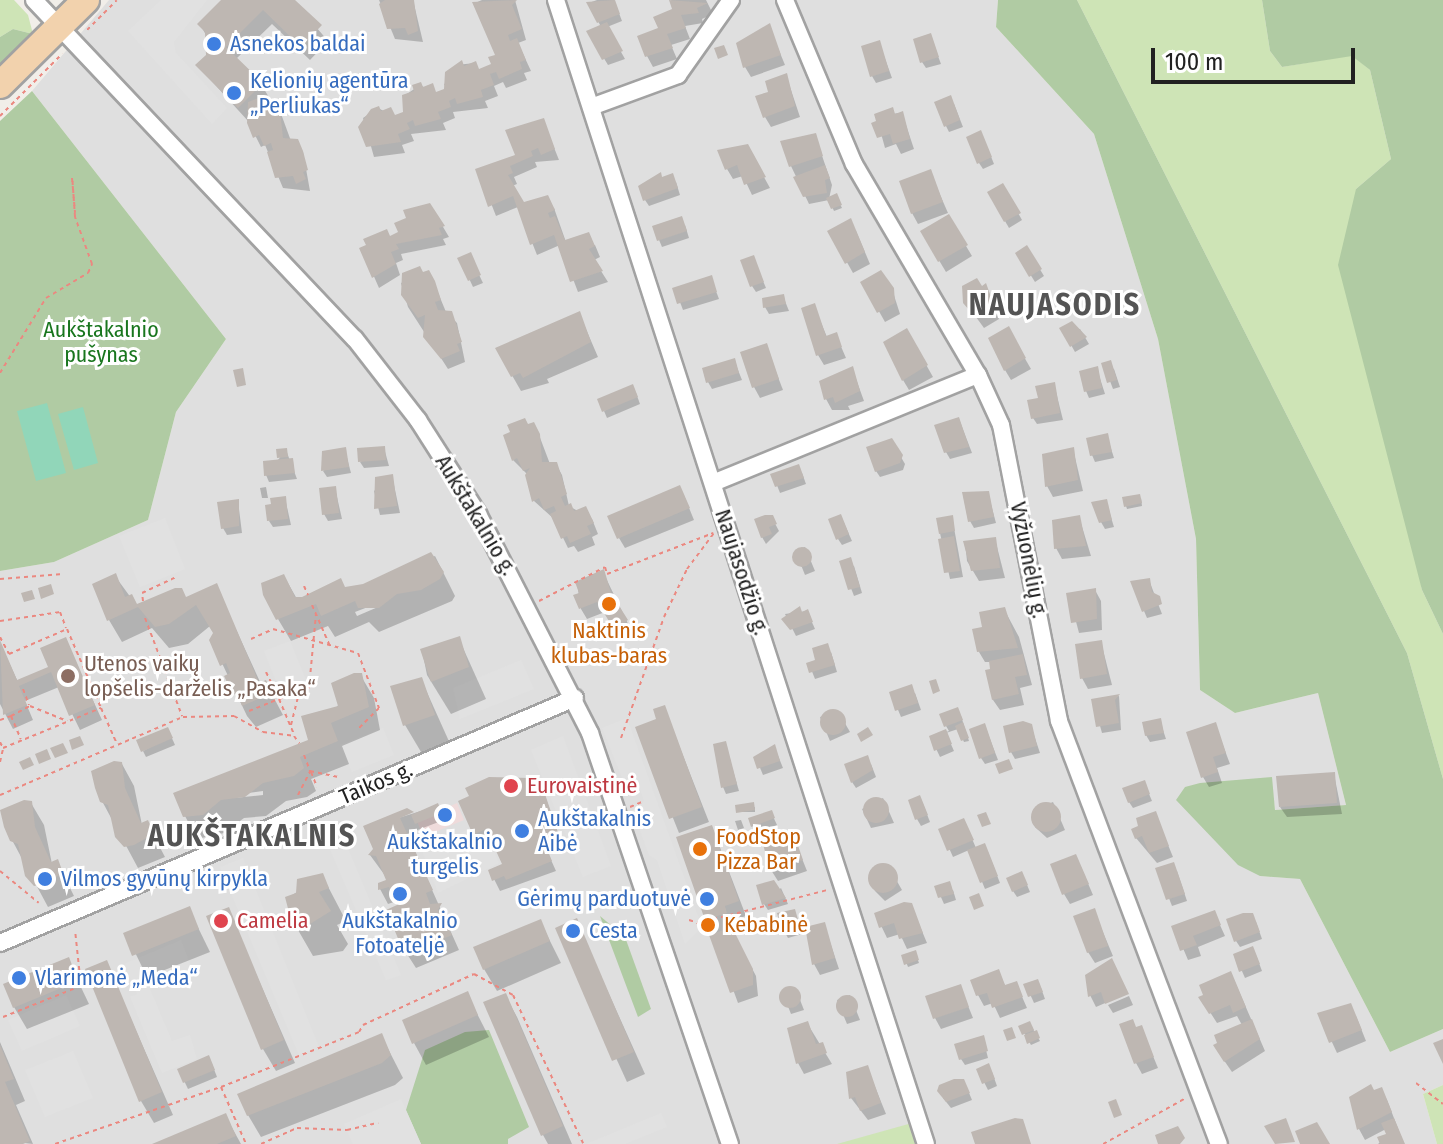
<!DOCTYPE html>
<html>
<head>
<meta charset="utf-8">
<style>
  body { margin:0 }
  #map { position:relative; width:1443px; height:1144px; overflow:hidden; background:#f1eee9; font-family:"Fira Sans Condensed",sans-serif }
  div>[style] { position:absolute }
  .residential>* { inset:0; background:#dfdfdf }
  .commercial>* { inset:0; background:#efdbdb }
  .grass>* { inset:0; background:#cee4b6 }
  .forest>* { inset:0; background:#b0cba3 }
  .pitch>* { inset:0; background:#91d6b9 }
  .parking>* { inset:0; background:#e1e1e1 }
  .shadow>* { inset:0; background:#0003 }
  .building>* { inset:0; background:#beb7b2 }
  .round { border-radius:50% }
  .path>* { height:2px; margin-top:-1px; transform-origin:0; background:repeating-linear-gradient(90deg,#eb8880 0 4px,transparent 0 8px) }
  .roads { filter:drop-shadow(2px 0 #a2a2a2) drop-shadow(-2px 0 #a2a2a2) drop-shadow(0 2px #a2a2a2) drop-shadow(0 -2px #a2a2a2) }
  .minor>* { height:16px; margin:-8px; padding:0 8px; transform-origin:8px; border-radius:8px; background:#fff }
  .primary>* { height:26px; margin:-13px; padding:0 13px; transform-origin:13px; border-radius:13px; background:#f2d2ad }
  .dots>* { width:22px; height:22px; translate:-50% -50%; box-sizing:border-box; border:4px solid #fff; border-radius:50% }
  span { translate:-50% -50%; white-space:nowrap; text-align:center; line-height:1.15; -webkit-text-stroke:6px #fff; paint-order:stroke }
  .shop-label { font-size:22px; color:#366cbe }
  .left { translate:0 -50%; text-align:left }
  .right { translate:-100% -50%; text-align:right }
  .park-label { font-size:22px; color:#19761e }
  .street-label { font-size:22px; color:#212121 }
  .food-label { font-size:22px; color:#c56008 }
  .education-label { font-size:22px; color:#785e54 }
  .health-label { font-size:22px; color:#be3a42 }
  .district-label { font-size:30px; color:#545454; font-weight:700; letter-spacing:2px }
  .scale { position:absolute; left:1151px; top:48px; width:204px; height:36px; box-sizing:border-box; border:4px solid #212121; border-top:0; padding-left:10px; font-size:24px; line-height:28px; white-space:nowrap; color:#212121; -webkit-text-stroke:6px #fff; paint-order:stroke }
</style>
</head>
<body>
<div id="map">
  <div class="residential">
    <div style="clip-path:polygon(109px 0,998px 0,996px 27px,1094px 134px,1158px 339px,1196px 539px,1200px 690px,1235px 713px,1318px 693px,1346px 805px,1275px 810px,1271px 777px,1260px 876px,1300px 879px,1390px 1052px,1443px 1029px,1443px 1085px,1423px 1094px,1437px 1144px,0 1144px,0 571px,54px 562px,148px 520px,176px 412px,226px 339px,32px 91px)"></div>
  </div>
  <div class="commercial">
    <div style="clip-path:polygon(457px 803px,464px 820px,423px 837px,417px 821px)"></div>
  </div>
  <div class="grass">
    <div style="clip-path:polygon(0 0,14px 0,28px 15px,33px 34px,13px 29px,0 37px)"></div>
    <div style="clip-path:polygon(1077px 0,1262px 0,1270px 51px,1282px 67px,1352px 55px,1370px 70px,1391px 159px,1356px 189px,1422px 590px,1443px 634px,1443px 779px,1407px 653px)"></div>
    <div style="clip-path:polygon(1443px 1085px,1443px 1144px,1437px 1144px,1423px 1094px)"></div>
    <div style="clip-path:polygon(912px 1123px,919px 1144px,837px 1144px)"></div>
  </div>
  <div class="forest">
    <div style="clip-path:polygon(998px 0,1077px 0,1407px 653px,1443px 779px,1443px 1029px,1390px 1052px,1300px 879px,1260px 876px,1238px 865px,1176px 800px,1185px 787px,1200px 783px,1272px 777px,1275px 810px,1346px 805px,1318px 693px,1235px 713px,1200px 690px,1196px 539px,1158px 339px,1094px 134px,996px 27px)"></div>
    <div style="clip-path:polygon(1262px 0,1443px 0,1443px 634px,1422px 590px,1338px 265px,1356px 189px,1391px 159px,1370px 70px,1352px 56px,1282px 67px,1270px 51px)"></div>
    <div style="clip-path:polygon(13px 29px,33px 34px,0 66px,0 37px)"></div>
    <div style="clip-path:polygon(32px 91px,226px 339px,176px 412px,148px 520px,54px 562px,0 571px,0 121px)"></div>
    <div style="clip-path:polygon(600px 916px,625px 937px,651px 1009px,638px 1017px)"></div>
    <div style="clip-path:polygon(489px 1030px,529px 1127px,508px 1139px,508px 1144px,421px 1144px,406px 1110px,425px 1050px,465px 1032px)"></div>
  </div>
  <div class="pitch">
    <div style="clip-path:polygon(47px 403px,66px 473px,36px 481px,17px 411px)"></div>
    <div style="clip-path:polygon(83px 407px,98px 463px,74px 470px,58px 414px)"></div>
  </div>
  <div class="parking">
    <div style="clip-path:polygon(161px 0,207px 0,174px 42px,176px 53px,227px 108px,212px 124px,128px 31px)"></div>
    <div style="clip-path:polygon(165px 518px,185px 569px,140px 587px,119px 536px)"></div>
    <div style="clip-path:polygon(290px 641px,308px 685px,282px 696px,264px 651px)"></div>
    <div style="clip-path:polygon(521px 660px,534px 689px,460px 719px,453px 688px)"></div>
    <div style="clip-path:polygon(627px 718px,702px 927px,685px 944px,657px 860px,649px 855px,633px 812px,644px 801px,639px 786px,623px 780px,602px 728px)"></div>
    <div style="clip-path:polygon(383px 728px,394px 755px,352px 772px,340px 745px)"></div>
    <div style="clip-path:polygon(563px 736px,611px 866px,583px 877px,531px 750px)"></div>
    <div style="clip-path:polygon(336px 820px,401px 975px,386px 980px,320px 826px)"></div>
    <div style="clip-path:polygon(467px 830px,472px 838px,486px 833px,499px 863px,438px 893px,421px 848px)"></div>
    <div style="clip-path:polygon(243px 858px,319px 1047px,299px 1055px,220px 867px)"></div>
    <div style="clip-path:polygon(181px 940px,192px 969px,150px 989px,172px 1041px,190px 1035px,197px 1059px,162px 1073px,130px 997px,137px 994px,124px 964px)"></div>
    <div style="clip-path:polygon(66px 995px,80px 1026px,22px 1051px,8px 1020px)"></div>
    <div style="clip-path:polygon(73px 1051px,93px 1098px,45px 1117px,25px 1070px)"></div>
    <div style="clip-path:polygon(401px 1099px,421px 1144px,353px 1144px,344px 1124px)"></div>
    <div style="clip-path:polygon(661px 1113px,667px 1127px,625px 1144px,586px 1144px)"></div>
  </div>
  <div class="shadow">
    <div style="clip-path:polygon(224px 0,293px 0,328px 41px,310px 60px,272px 24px,236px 59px,261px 84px,270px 99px,264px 105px,274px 100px,280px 111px,291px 141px,303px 152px,310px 191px,283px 188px,265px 145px,261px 147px,248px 121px,198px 66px,208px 56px,207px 37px,200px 24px)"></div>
    <div style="clip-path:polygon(379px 0,413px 0,423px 42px,395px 39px)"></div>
    <div style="clip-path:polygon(482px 0,515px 0,526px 40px,518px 43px,531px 71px,524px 73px,527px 80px,506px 88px,503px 82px,494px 86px,498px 96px,485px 101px,488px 108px,453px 112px,455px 118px,443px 123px,446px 130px,411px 134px,414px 141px,402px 145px,405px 153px,374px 157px,363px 118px,378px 108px,395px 117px,405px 113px,404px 96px,420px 85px,437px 94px,447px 90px,444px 84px,451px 81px,456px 65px,475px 63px,479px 71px,494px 65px,497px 56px,475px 3px)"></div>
    <div style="clip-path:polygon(597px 0,614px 0,622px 21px,607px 27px,625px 59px,608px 65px,588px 32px,601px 27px,589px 3px)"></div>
    <div style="clip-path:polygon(671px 0,706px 0,713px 14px,702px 19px,703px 23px,685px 26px,690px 39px,671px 45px,677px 59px,653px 67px,647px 56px,675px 10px)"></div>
    <div style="clip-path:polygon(769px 26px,785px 65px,751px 77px,745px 67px)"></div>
    <div style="clip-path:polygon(930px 35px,941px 64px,926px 68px,922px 62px)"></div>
    <div style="clip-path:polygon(879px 42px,892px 78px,876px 83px,872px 76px)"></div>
    <div style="clip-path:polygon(786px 75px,800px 117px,771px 127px,765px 117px,771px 93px)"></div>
    <div style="clip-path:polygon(954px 104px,963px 127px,949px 132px,946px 126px)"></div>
    <div style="clip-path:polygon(902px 113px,914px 149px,901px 154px,896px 144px,885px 148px,876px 115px)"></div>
    <div style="clip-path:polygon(543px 120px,559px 160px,535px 162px,537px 167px,514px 177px,517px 184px,512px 186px,524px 204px,554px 208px,566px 242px,595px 245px,600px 257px,594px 260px,608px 282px,578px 292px,560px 245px,537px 255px,518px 207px,496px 216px,478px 170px,518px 156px)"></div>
    <div style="clip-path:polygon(815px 135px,832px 185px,829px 199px,836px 196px,842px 208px,834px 211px,829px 200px,809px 204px,791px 166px)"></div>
    <div style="clip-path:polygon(984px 139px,994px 164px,983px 169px,979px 163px)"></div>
    <div style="clip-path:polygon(747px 146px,770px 188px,752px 195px,743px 176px,733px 179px,727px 169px)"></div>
    <div style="clip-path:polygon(930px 172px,948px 213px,918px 224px,912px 213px)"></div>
    <div style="clip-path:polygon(662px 179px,676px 182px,680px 195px,649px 206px,645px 200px)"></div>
    <div style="clip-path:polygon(1003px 186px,1022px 220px,1009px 228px,989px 193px)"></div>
    <div style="clip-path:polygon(430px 205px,449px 237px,443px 239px,446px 245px,401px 254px,403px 260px,396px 263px,400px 275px,379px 288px,362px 249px,401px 234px)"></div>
    <div style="clip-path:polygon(948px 216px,972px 256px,946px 272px,922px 232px)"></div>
    <div style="clip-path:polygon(685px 225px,689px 238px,662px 247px,654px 228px)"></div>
    <div style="clip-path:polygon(856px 231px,870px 264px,853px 273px,830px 232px)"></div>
    <div style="clip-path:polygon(1027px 248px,1044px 276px,1035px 282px,1017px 253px)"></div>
    <div style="clip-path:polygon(460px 259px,473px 262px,483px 283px,473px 287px)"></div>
    <div style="clip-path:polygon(756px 264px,766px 288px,756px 292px,752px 286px)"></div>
    <div style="clip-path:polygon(423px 274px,434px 283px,446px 312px,457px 323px,465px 362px,448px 369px,408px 307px,401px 283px)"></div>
    <div style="clip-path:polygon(711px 278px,719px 299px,683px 310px,675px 289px)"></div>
    <div style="clip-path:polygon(863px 283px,892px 289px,900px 314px,885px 322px)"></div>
    <div style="clip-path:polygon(985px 286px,999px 319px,984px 328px,965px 302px)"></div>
    <div style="clip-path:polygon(783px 296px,789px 311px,769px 314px,765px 307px)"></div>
    <div style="clip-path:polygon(814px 306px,827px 337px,836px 335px,846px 358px,824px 365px,818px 355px)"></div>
    <div style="clip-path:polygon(579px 313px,598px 357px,547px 379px,549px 383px,521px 391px,497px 349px)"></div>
    <div style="clip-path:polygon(1008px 329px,1031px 369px,1011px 380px,1005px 370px)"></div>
    <div style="clip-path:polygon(1062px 329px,1080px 329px,1089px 344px,1075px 352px)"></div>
    <div style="clip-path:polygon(907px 331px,933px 377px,909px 390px,903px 380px)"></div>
    <div style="clip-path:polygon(766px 346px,783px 390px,760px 398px,754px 387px)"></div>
    <div style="clip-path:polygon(734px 360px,742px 380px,712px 389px,708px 382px)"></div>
    <div style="clip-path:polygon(1104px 365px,1114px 369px,1120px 387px,1113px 389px)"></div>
    <div style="clip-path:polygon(852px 368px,864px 401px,848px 406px,850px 410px,832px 410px,826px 399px)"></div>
    <div style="clip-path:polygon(1097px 369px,1105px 394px,1089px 398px,1086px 391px)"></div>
    <div style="clip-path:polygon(1054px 384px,1063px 420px,1037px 424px,1033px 418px,1040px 399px)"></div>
    <div style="clip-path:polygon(636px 393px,640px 404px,607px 418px,604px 411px)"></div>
    <div style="clip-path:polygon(959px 419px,972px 453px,950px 459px,946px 452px)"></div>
    <div style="clip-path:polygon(528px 427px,539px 435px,550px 464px,556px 464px,562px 475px,569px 506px,592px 519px,598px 534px,592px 537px,595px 545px,578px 552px,574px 546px,568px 548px,554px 519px,534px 501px,527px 474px,513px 460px)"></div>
    <div style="clip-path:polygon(1107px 436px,1114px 458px,1095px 462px,1092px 455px)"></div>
    <div style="clip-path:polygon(891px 440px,905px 464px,903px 470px,880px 477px,876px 471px)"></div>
    <div style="clip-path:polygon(384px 448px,389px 466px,364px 468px,360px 462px)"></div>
    <div style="clip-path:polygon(1073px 449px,1083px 491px,1053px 497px,1047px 486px)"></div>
    <div style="clip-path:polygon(286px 450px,297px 479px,269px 482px,266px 475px)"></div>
    <div style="clip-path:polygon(345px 450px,351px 473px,327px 477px,323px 471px)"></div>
    <div style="clip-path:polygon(802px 473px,806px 484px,780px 493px,773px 475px)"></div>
    <div style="clip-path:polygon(392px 476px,400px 513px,380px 515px,374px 491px)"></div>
    <div style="clip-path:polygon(266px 487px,268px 498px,262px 498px,260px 488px)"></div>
    <div style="clip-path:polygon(335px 488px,342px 519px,328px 521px,324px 514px)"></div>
    <div style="clip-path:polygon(988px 493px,996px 523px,974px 528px,970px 521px)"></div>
    <div style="clip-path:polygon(285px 498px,291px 525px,273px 527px,269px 521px)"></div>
    <div style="clip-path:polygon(685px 498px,694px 520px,625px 548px,619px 538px)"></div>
    <div style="clip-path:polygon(1141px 498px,1142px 506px,1127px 509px,1126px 506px)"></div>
    <div style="clip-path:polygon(238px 501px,242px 533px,227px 535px,223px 528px)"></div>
    <div style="clip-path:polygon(1106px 501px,1114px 527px,1105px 529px,1101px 522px)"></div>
    <div style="clip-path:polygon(952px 517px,963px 577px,950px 579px,940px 533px)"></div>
    <div style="clip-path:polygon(1079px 517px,1091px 556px,1062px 559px,1056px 548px)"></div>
    <div style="clip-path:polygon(772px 518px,779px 531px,766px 544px,762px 537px)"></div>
    <div style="clip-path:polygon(844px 523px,852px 541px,842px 545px,838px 539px)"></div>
    <div style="clip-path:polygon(995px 539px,1005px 578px,979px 581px,967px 561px,965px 542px)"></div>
    <div style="clip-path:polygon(805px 547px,815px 571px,805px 575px,795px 550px)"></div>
    <div style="clip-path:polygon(evenodd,435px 556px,455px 596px,452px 601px,379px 632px,369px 622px,335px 637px,328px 626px,291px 641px,278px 619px,284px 576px,297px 599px,364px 586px,435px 556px,368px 607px,378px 607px,357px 616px,355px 612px,368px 607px)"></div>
    <div style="clip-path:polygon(841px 562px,854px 566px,862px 593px,854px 596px)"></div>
    <div style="clip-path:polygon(603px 572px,632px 632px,622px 638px,605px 612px,587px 619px,581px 609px,577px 583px)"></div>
    <div style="clip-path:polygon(115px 576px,137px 606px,186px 599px,216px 586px,261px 684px,266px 683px,283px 715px,256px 727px,247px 716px,211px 640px,215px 633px,210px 626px,188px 644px,169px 648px,152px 628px,122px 642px,109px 620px)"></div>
    <div style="clip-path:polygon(1149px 580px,1162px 614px,1147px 618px,1144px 611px)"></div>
    <div style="clip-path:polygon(1095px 590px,1101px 601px,1102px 630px,1079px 633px,1069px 595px)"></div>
    <div style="clip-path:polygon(1004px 609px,1019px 637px,1032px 685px,1020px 688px,1024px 705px,1000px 710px,993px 700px,991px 662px,985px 662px,979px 652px,984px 629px)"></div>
    <div style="clip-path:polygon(807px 611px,815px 629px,796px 636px,785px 614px)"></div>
    <div style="clip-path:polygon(65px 639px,102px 720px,80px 730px,59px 687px,25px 701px,33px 720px,13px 729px,0 704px,0 643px,18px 682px,51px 668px)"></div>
    <div style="clip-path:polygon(459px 639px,486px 699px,451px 714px,427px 675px,422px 650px)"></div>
    <div style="clip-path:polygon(1101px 642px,1112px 685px,1088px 689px,1082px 678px)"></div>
    <div style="clip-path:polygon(831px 652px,837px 672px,815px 679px,809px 664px)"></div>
    <div style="clip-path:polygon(evenodd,361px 676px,374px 698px,380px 730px,342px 746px,349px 764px,311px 779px,316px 791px,307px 797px,286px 801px,266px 816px,244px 818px,224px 833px,197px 839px,185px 816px,310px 741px,361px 676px,263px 791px,263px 795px,234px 798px,239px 794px,263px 791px)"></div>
    <div style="clip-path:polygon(421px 679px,452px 748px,424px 757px,405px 725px)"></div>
    <div style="clip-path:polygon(891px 693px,915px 693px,921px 710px,901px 717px)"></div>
    <div style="clip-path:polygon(1119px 696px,1121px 730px,1102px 733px,1093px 701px)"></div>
    <div style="clip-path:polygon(664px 707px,709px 822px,679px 833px,637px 728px,659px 720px)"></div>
    <div style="clip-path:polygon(838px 711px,850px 732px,830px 741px,820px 717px)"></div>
    <div style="clip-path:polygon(961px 716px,969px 741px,964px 742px,958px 729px,946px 733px,954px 751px,940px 757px,931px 738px,949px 731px,946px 726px)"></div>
    <div style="clip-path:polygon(1160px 721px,1166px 739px,1150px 742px,1146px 735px)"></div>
    <div style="clip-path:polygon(1215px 724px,1230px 764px,1217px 768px,1222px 783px,1209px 787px,1203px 777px)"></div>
    <div style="clip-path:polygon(985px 726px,998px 760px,985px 764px,981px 758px)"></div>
    <div style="clip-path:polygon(1031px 726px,1040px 753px,1015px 759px,1011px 752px)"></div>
    <div style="clip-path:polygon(171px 736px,175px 745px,146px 757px,143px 751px)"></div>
    <div style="clip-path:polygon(725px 743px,739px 791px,726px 794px,723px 787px)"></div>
    <div style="clip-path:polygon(777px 753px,783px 768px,763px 775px,756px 758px)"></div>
    <div style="clip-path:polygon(122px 764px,134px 786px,142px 825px,147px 823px,165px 857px,138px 868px,102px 801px)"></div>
    <div style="clip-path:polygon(871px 764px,876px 777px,856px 788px,852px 782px)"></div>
    <div style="clip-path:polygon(1334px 774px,1342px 814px,1287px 817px,1280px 807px)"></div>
    <div style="clip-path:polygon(541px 785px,562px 844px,547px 851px,556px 871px,500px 891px,490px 871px,504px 865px,493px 839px,480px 845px,474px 834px,471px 797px)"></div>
    <div style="clip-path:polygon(1147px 789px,1152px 801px,1133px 808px,1129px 802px)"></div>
    <div style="clip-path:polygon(883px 798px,894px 823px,871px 828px,862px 809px)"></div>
    <div style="clip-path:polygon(1053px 802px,1065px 830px,1047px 838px,1035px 827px,1034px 810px)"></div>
    <div style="clip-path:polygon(31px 803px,44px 825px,52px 864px,57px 862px,74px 896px,48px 907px,12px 840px)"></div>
    <div style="clip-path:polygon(923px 804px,930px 822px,921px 826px,917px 819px)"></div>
    <div style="clip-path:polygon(437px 806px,444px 820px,407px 834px,459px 950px,416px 968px,407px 954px,397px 901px,388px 904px,380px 889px,389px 881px,370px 855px,375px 850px,366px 828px)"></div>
    <div style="clip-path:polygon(755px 807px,755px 812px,738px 812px)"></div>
    <div style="clip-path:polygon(771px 812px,777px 825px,757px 832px,753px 826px)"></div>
    <div style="clip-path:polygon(1155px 813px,1173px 857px,1157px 863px,1136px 838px)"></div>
    <div style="clip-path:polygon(741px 820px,744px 828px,738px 830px,735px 821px)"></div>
    <div style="clip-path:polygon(712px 827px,746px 916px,731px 921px,731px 928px,756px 976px,758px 996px,738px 1003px,707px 919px)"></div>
    <div style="clip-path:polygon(967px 827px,976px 848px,988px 852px,1000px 883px,985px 889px,969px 850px,953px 857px,941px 830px)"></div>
    <div style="clip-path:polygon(793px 836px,807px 871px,778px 881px,771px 870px)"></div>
    <div style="clip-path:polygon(887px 864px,902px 890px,885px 901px,875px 891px,870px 871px)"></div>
    <div style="clip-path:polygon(1081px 867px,1093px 895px,1070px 904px,1064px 894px)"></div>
    <div style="clip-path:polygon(1158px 870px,1177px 871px,1187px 901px,1172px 906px)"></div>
    <div style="clip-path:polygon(322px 875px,346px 921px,337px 925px,348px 944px,343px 951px,313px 956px,294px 923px,288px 898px)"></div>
    <div style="clip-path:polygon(1025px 880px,1030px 892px,1017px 897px,1013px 891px)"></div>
    <div style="clip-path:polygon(781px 888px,788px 904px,768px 910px,764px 904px)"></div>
    <div style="clip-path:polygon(937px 888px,953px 890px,956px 900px,944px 904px)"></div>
    <div style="clip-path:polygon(911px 905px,927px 943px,907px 949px,900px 934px,887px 938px,876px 915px)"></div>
    <div style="clip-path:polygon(189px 909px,210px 952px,147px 977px,126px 934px)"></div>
    <div style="clip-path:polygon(228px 910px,295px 1063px,276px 1071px,263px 1049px)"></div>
    <div style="clip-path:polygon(794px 911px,802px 934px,788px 938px,784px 931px)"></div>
    <div style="clip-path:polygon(1094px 911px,1113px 956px,1095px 963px,1088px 952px)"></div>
    <div style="clip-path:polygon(1214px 912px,1225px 936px,1198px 947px,1201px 956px,1188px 960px,1174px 927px)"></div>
    <div style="clip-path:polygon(540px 921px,561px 963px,497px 991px,484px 969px)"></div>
    <div style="clip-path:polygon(576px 921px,645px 1074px,627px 1082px,557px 929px)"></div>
    <div style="clip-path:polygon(1256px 922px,1262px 939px,1240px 947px,1236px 941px)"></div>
    <div style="clip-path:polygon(824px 924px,839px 969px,820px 975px,814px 964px)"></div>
    <div style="clip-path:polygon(916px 955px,919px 963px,908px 967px,904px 956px)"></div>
    <div style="clip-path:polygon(1235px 955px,1256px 955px,1262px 971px,1245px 978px)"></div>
    <div style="clip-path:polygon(68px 960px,89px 1004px,27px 1029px,14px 1007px)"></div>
    <div style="clip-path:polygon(106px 962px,173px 1115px,154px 1123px,141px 1101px)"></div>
    <div style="clip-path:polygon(998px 972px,1006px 987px,1016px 983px,1027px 1008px,1000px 1018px,993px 1003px,984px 1006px,978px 995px)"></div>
    <div style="clip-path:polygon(1231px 973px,1265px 1051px,1232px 1072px,1221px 1056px,1242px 1025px,1237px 1016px,1217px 1023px,1201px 998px)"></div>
    <div style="clip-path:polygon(1026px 985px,1041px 988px,1045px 999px,1034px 1003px)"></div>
    <div style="clip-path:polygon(960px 986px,973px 1018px,941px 1029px,935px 1018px)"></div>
    <div style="clip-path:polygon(795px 987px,804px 1010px,791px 1014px,782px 991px)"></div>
    <div style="clip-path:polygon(1092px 987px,1128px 993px,1096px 1007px,1087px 989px)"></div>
    <div style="clip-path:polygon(467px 994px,489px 1037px,426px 1065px,414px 1043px)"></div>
    <div style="clip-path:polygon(505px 995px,517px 1017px,572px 1144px,548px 1144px,543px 1135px)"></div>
    <div style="clip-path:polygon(850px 995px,860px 1020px,847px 1024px,837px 1000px)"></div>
    <div style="clip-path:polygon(1129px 996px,1133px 1005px,1113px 1013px,1108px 1005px)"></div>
    <div style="clip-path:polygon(1319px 1014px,1356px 1016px,1366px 1041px,1337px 1053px)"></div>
    <div style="clip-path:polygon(807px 1023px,832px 1064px,804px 1074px,798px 1063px)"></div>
    <div style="clip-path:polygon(1030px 1024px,1040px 1041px,1031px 1045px,1021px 1027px)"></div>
    <div style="clip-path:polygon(1141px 1027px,1158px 1068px,1142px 1074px,1136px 1063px,1137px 1029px)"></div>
    <div style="clip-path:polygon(381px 1035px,403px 1078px,395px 1085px,261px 1137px,248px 1115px)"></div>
    <div style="clip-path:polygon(0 1042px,25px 1101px,16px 1105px,33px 1144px,0 1140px)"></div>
    <div style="clip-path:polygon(984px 1042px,988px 1058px,965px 1065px,961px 1059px)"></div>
    <div style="clip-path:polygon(212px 1064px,217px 1077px,188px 1089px,179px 1070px)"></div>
    <div style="clip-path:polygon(867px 1067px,886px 1114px,868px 1120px,851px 1098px)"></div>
    <div style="clip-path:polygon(978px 1070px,992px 1072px,997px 1086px,988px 1090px)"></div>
    <div style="clip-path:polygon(967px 1088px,972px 1100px,951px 1108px,943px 1098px)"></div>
    <div style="clip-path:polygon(1381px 1089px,1387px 1100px,1404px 1144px,1378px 1144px,1388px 1135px,1386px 1129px,1365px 1140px,1359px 1129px,1351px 1098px)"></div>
    <div style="clip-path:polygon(225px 1115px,241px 1144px,157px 1144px)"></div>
  </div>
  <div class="building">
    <div style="clip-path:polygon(221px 0,295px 0,322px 25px,301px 47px,263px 10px,226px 47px,263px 83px,238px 108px,195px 65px,206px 55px,205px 32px,197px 24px)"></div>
    <div style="clip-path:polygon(385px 0,414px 0,418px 31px,408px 35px,405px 28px,387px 29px,379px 4px)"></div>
    <div style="clip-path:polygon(517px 0,512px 5px,522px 29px,508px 35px,510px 41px,517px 38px,526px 60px,520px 62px,522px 69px,499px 79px,496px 72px,490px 74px,494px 85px,481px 90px,483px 97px,457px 104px,455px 98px,449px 101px,451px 107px,438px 112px,441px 119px,415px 126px,413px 120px,407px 123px,410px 129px,398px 134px,401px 142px,366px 147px,358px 127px,371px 109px,379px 106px,381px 111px,391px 107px,395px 115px,403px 112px,402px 95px,414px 91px,412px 85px,421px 82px,423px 87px,433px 83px,436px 92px,444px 89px,445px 72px,462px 60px,464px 66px,476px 61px,479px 69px,491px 64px,488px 57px,495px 55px,472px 2px)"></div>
    <div style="clip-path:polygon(615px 0,620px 14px,597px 23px,586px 2px)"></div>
    <div style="clip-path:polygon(669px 0,708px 3px,697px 8px,699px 13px,681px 15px,686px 28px,667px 34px,673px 48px,645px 57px,637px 36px,658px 28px,653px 17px,672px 9px)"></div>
    <div style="clip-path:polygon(607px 22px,623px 51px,602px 60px,586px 31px)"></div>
    <div style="clip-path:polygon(770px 23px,781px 55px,743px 68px,736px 43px)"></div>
    <div style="clip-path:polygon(931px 33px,939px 57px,920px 63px,913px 39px)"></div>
    <div style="clip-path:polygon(880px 40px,889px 71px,870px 77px,861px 46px)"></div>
    <div style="clip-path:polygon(724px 45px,728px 55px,718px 59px,714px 48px)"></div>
    <div style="clip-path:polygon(787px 73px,795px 106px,763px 118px,755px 96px,768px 92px,765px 81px)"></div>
    <div style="clip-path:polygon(266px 95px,269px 101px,275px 98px,280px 110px,283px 138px,298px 139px,303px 151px,308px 170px,303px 172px,306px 179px,296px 184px,293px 176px,275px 178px,267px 152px,273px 150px,271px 143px,264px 146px,259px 135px,253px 138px,247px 123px,248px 102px)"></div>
    <div style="clip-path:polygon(951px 95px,960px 120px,944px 127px,934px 102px)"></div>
    <div style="clip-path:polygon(893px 107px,895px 114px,903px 111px,910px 139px,893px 144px,890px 134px,877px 138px,871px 123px,876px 121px,874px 114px)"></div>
    <div style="clip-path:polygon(544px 118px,555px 149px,541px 155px,538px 148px,531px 151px,533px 156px,510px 166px,513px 173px,508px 175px,524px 202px,548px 195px,555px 210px,548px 213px,550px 218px,555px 216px,565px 240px,589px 232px,595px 246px,589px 249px,603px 271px,570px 282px,554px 235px,530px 245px,513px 196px,488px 207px,475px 169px,515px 155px,505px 130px)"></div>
    <div style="clip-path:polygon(981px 130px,992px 157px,977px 164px,966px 137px)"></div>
    <div style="clip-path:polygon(816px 133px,823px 156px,789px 167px,780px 141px)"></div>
    <div style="clip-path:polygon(748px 144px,766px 177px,744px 185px,737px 165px,725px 170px,717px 150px)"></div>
    <div style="clip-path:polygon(825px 165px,830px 178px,825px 180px,827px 193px,803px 197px,793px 177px)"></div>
    <div style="clip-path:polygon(931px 169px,943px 202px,911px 214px,899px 181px)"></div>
    <div style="clip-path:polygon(661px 172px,662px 177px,673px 173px,678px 188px,643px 201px,638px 186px)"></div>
    <div style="clip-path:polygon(1003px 183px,1021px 213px,1004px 222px,987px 192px)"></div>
    <div style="clip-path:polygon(837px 193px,842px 205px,831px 209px,826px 198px)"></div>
    <div style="clip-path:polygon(430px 203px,445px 226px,439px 228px,442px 235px,396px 244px,399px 249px,391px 252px,396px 264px,372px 278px,359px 248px,366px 245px,363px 239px,387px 229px,390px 236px,398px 232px,394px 223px,406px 218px,403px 210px)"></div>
    <div style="clip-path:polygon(949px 214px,968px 245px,938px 262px,920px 231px)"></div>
    <div style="clip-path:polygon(682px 216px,687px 231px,657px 241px,652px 226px)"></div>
    <div style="clip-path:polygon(851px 218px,865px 252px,845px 264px,827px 231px)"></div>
    <div style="clip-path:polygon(1027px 245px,1042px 269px,1029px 277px,1015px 253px)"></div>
    <div style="clip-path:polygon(471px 252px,481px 275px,468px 281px,457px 258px)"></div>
    <div style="clip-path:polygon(754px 255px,764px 282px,750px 287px,740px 260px)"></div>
    <div style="clip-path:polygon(420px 266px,423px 272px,429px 270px,435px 281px,441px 300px,435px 302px,438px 310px,452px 311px,462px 342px,457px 344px,460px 351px,441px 359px,423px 337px,425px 315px,418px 318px,401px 295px,402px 273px)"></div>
    <div style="clip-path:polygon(881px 270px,894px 288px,895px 303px,877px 313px,860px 282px)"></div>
    <div style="clip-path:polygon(712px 275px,717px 292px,677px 304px,672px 288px)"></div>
    <div style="clip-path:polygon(977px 278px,982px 286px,986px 283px,995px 308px,976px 318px,963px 303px,962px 286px)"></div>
    <div style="clip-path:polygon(784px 294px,786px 304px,763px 308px,762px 298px)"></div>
    <div style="clip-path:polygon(815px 303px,826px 336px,837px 332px,842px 347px,816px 356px,801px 308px)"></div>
    <div style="clip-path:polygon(580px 311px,591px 342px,523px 378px,520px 373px,511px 377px,495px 348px)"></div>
    <div style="clip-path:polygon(1072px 321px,1087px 337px,1070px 347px,1059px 328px)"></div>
    <div style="clip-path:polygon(1009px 326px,1026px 358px,1004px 371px,988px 338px)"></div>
    <div style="clip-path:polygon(907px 328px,928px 365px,902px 381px,883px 342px)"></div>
    <div style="clip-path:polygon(767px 343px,779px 379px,752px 388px,740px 352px)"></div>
    <div style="clip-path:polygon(735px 358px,739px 373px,706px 383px,702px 368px)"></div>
    <div style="clip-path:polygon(1111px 360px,1117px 380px,1107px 383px,1101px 363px)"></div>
    <div style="clip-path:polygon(853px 366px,860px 391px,835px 403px,833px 397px,824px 400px,819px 381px)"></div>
    <div style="clip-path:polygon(1098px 366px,1102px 388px,1084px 392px,1079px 371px)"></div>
    <div style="clip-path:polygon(243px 368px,246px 385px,237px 387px,233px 370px)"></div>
    <div style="clip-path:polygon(1055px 382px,1060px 413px,1031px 419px,1027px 400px,1038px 398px,1035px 386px)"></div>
    <div style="clip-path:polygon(633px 384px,638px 397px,602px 412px,597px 399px)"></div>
    <div style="clip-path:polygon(959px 417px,969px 447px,944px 453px,934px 425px)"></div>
    <div style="clip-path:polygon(525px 418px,528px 424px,534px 422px,540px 434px,542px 462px,557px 462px,567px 494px,561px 497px,565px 506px,571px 503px,574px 511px,586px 506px,594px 523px,587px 526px,591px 534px,570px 543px,567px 536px,561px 539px,550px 514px,556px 511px,554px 506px,544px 510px,539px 498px,532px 502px,525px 475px,530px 468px,523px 471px,517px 458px,512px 461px,503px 435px,510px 432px,507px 425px)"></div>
    <div style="clip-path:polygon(1108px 433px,1112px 452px,1090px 456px,1086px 438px)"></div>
    <div style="clip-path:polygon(892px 438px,903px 455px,900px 463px,875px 472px,866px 447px)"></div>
    <div style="clip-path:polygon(385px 446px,386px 460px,358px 462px,357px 448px)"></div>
    <div style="clip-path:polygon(346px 447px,349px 467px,321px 471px,322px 451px)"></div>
    <div style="clip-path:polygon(1074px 447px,1078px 480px,1045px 487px,1042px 454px)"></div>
    <div style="clip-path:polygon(287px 448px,288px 457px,277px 458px,276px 449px)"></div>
    <div style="clip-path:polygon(293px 458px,295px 473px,264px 476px,263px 461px)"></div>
    <div style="clip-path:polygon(799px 464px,804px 478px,775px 487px,770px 474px)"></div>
    <div style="clip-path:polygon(393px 474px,397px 506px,374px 509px,375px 477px)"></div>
    <div style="clip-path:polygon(680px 485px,690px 508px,617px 539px,607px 516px)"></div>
    <div style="clip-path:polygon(336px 486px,339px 513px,322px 515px,319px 488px)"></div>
    <div style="clip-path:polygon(989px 491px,994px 517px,968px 522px,962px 492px)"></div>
    <div style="clip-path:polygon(1140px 494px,1142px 503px,1124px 507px,1122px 497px)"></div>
    <div style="clip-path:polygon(286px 496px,288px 519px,267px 521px,265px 505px,271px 504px,270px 498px)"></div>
    <div style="clip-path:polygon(239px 499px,239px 526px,221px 529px,217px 502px)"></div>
    <div style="clip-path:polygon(1107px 499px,1112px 520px,1099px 523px,1091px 502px)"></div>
    <div style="clip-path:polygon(841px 514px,849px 534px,836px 540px,828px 519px)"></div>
    <div style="clip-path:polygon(765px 515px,773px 515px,777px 524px,769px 527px,772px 534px,761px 538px,754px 519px)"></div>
    <div style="clip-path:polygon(953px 515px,955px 531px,939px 534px,936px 518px)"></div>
    <div style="clip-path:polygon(1080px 515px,1086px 546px,1054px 549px,1052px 520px)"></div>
    <div style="clip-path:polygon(954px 536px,960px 571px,944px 573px,938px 539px)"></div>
    <div style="clip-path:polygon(996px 537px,1000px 568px,971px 571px,963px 541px)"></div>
    <div class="round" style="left:792px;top:547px;width:20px;height:20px"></div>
    <div style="clip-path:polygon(431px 552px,444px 572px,440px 579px,421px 590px,397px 594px,379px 608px,358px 608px,355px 601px,321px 616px,316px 604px,276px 620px,263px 595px,261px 583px,284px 574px,295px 597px,302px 597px,341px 578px,345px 587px,363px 584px)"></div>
    <div style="clip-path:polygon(851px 557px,860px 587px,848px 590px,839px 561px)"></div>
    <div style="clip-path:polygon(604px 569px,611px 593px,628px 620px,614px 629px,597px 602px,579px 609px,573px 595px,579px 593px,575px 582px)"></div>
    <div style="clip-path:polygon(116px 573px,125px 597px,132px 594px,137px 604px,175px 588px,182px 588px,186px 597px,217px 583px,259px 683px,266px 680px,272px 693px,242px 706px,237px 693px,233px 695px,224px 676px,230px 673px,226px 663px,220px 666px,209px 640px,213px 633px,196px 605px,169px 624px,155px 627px,138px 607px,107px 621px,92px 584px)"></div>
    <div style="clip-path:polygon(1150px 578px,1152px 592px,1160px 596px,1162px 604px,1142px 612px,1130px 581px)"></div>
    <div style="clip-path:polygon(51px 584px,54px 594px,41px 599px,38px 588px)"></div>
    <div style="clip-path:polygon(1096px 588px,1097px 619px,1071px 623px,1066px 593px)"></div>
    <div style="clip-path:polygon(32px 590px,35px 599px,24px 602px,21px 593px)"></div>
    <div style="clip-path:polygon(800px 606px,802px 612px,808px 609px,813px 622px,790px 630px,781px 619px)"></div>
    <div style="clip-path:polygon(1005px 607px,1018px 648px,977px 652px,972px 629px,982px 627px,979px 612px)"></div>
    <div style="clip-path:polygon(460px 636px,469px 667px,431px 682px,420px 649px)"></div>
    <div style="clip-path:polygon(66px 637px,95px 705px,69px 716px,51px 672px,19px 686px,27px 705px,3px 715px,0 640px,17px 680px,48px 667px,40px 648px)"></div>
    <div style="clip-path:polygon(1102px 640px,1107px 674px,1080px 679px,1075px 644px)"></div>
    <div style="clip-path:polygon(828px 643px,835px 665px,809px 673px,806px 663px,815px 660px,812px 648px)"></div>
    <div style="clip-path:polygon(1023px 654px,1027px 675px,1015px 677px,1019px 694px,992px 700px,985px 670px,990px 669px,989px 661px)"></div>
    <div style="clip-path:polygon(354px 673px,362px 673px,369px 707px,331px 723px,338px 741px,300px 757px,304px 768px,294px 776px,263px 783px,245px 797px,221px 800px,203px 815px,183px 817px,173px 793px,308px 740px,301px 716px,338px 706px,331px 683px)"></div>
    <div style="clip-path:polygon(422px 677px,435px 715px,403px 726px,390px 686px)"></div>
    <div style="clip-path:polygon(936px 679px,940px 691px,933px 694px,929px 681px)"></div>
    <div style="clip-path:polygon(912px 684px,918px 703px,895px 711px,889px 692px)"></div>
    <div style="clip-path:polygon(1120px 694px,1115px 700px,1119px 723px,1096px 727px,1091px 699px)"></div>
    <div style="clip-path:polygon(665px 705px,702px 807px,669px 819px,635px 727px,656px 719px,653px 709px)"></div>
    <div style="clip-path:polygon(958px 707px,963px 720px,944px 727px,939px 714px)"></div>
    <div class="round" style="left:820px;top:709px;width:26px;height:26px"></div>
    <div style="clip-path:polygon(1161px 718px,1164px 733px,1145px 736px,1142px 722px)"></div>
    <div style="clip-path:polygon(1023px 721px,1032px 724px,1037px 746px,1009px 753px,1003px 726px)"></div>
    <div style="clip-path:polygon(963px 722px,969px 738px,961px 741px,955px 726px)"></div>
    <div style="clip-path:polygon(1216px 722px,1226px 753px,1213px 757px,1218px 772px,1201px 778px,1186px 732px)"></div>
    <div style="clip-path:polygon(985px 723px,995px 753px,979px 759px,969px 729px)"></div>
    <div style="clip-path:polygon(168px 727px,173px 738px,141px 752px,136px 740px)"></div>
    <div style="clip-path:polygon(868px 727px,873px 735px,861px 742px,857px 734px)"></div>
    <div style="clip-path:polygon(946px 729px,952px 744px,934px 751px,929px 736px)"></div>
    <div style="clip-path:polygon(80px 736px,84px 745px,72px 750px,69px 740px)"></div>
    <div style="clip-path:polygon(726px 741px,737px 784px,721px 788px,713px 744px)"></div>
    <div style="clip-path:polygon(63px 743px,68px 753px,55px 758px,50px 748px)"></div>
    <div style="clip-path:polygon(775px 744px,780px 761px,757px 769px,753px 757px)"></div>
    <div style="clip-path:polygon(47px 749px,51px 759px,39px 764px,35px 754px)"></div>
    <div style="clip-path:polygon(868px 755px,873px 770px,851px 783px,844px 764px)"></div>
    <div style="clip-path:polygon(30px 757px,34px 765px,23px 770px,19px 762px)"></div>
    <div style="clip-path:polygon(1009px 759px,1013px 769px,999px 774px,995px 764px)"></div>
    <div style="clip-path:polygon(114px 761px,122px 762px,125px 788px,141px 823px,148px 820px,154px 834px,134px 845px,124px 847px,115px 837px,108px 805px,100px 802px,95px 788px,91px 771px)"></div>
    <div style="clip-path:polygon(1335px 772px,1337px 803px,1279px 807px,1276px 776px)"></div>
    <div style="clip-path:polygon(489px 777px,530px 778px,534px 786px,541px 782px,558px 833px,543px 839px,552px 861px,506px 880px,504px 876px,492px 881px,488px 870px,502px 864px,486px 829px,473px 835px,458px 801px,469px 796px,465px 788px)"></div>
    <div style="clip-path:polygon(1145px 780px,1150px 794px,1128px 803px,1122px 788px)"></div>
    <div style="clip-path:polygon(920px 795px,928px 815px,915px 820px,908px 800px)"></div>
    <div class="round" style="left:863px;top:797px;width:26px;height:26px"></div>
    <div style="clip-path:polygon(24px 800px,32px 801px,35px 827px,51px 862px,58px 859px,63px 873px,44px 884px,34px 886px,25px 876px,18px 844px,10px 841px,4px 827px,0 810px)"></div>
    <div style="clip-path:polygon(754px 802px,755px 810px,736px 813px,735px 805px)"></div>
    <div class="round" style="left:1031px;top:802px;width:30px;height:30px"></div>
    <div style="clip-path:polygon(438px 803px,442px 813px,415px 824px,411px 815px)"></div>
    <div style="clip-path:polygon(407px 808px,414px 812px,400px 818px,433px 890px,426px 893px,430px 904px,442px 903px,438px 910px,452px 935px,405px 955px,386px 910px,397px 905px,389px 887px,378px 890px,378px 883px,386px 880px,376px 856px,368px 855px,373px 849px,363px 826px)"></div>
    <div style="clip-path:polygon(772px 810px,775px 818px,751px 827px,748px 818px)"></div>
    <div style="clip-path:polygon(1156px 811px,1169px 846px,1149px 853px,1142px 836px,1135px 839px,1131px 829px,1138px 826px,1136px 818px)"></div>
    <div style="clip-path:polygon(986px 812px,991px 824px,982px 827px,977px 815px)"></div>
    <div style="clip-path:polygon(964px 818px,974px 840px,947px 851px,938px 829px)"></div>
    <div style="clip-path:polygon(712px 825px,739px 901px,725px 906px,727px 913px,705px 920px,676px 837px)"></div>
    <div style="clip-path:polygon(794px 834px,803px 860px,770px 871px,763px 844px)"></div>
    <div style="clip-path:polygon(985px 843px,998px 876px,980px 883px,967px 850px)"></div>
    <div style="clip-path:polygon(1076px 854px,1089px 884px,1062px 895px,1050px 864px)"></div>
    <div style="clip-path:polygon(1174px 862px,1185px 894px,1166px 900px,1155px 868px)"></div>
    <div class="round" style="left:868px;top:863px;width:30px;height:30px"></div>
    <div style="clip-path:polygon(1022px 871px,1028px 885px,1012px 892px,1006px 878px)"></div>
    <div style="clip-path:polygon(323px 873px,329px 888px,319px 892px,331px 911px,310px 924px,308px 918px,292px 924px,285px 897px,296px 893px,297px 879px)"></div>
    <div style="clip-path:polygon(774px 880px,786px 898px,762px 905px,756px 885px)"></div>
    <div style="clip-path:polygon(950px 881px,954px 894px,938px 898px,934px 886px)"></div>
    <div style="clip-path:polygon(979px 893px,984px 906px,974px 910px,969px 897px)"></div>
    <div style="clip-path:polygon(904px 902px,912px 903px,923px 933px,899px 939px,894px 923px,879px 928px,874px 913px)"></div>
    <div style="clip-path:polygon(190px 906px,199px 929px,132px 956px,123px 933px)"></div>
    <div style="clip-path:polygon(229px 907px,284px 1040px,261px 1050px,206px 916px)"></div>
    <div style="clip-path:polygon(1095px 908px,1108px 946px,1087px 953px,1073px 916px)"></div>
    <div style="clip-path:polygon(795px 909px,800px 927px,782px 932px,777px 913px)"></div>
    <div style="clip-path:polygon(1215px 910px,1221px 925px,1193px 936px,1197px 945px,1180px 951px,1171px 926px)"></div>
    <div style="clip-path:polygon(1243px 913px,1253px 913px,1260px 932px,1234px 942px,1226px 919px)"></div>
    <div style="clip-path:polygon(577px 918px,634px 1052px,612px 1061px,555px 928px)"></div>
    <div style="clip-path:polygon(541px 919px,550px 941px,483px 970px,473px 947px)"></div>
    <div style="clip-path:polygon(825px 922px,835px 958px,812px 965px,805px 927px)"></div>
    <div style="clip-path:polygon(732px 927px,753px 969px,753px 985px,730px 993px,709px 935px)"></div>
    <div style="clip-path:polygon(1253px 946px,1260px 964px,1239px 972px,1233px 954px)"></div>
    <div style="clip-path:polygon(916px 950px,919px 960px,904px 965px,901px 955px)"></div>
    <div style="clip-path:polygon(69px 957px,78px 981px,13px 1008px,3px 984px)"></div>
    <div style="clip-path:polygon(1112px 958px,1129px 994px,1105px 1004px,1101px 992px,1088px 997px,1085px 975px)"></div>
    <div style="clip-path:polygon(107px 960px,162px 1092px,139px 1102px,85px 969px)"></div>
    <div style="clip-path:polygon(999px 969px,1005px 985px,1017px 981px,1023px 997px,992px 1008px,987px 993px,976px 996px,970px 980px)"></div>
    <div style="clip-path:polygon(1231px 971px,1246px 1007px,1233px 1013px,1230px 1005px,1209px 1014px,1198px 997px,1203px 995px,1199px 985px)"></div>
    <div style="clip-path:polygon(1038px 979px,1043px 992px,1028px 997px,1023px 984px)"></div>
    <div style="clip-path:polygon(961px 984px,969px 1007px,933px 1019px,925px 996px)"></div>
    <div class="round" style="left:779px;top:986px;width:22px;height:22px"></div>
    <div style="clip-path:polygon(468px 991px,478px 1015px,412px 1044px,402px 1020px)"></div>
    <div style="clip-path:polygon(506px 993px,563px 1126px,541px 1136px,483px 1002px)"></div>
    <div class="round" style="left:836px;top:995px;width:22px;height:22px"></div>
    <div style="clip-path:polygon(1351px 1003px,1362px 1030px,1329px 1043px,1317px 1013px)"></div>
    <div style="clip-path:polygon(1133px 1019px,1136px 1027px,1142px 1025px,1154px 1057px,1134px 1064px,1119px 1024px)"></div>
    <div style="clip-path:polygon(1252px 1019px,1260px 1039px,1224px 1062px,1213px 1045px,1217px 1043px,1214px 1035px)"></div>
    <div style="clip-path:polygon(808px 1021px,816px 1044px,823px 1042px,827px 1053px,796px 1064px,787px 1028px)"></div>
    <div style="clip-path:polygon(1030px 1021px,1034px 1030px,1022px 1035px,1018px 1026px)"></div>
    <div style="clip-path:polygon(1012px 1027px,1016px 1038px,1007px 1041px,1003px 1030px)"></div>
    <div style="clip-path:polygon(1037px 1030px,1040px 1038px,1027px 1044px,1024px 1035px)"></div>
    <div style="clip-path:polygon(382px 1033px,391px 1055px,382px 1063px,247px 1116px,237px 1094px)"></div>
    <div style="clip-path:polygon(984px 1035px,988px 1051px,959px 1060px,954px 1044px)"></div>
    <div style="clip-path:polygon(1443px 1039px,1443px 1064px,1433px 1043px)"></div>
    <div style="clip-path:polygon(0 1045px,14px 1079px,5px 1082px,30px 1141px,23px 1144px,0 1144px)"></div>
    <div style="clip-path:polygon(209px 1055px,215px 1070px,183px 1083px,177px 1069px)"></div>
    <div style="clip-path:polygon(989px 1063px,995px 1079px,982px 1084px,976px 1069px)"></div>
    <div style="clip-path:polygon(868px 1065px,881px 1103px,860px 1111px,855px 1097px,849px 1099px,846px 1072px)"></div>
    <div style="clip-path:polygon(954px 1079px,964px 1079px,970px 1093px,946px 1102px,937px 1091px,939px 1085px)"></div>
    <div style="clip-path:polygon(1371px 1084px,1374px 1090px,1382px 1087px,1392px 1112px,1357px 1130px,1349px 1097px)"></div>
    <div style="clip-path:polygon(1116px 1099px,1122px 1115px,1114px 1118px,1108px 1102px)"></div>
    <div style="clip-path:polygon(226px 1113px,236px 1136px,217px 1144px,152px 1144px)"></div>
    <div style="clip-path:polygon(1015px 1118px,1023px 1119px,1031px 1144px,975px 1144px,971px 1132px)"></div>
    <div style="clip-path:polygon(1286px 1118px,1295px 1142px,1275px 1144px,1264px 1126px)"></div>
    <div style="clip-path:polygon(1394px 1118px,1405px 1144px,1380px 1144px,1377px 1137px,1386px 1134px,1381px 1123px)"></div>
    <div style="clip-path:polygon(1317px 1122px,1330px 1144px,1300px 1144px,1295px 1131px)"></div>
    <div style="clip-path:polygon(1178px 1126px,1185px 1138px,1180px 1144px,1158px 1144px,1155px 1135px)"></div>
  </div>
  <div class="path">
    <div style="left:87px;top:30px;width:42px;rotate:-45deg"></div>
    <div style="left:0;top:116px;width:88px;rotate:-45deg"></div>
    <div style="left:0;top:373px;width:88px;rotate:-58.5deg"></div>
    <div style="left:46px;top:298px;width:49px;rotate:-30.8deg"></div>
    <div style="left:88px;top:273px;width:10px;rotate:-66deg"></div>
    <div style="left:92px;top:264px;width:50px;rotate:-109.9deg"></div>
    <div style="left:75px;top:217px;width:39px;rotate:-94deg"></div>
    <div style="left:72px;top:178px;width:35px;rotate:85deg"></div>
    <div style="left:0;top:579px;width:63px;rotate:-4.5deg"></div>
    <div style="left:304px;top:586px;width:10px;rotate:66deg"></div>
    <div style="left:143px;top:601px;width:8px;rotate:-97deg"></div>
    <div style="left:142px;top:593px;width:38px;rotate:-25deg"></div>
    <div style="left:539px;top:601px;width:74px;rotate:-27.3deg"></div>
    <div style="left:605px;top:567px;width:7px;rotate:74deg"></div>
    <div style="left:607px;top:574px;width:114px;rotate:-21.1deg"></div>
    <div style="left:312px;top:605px;width:43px;rotate:66.4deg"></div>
    <div style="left:145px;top:618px;width:105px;rotate:69.3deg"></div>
    <div style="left:0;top:621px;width:61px;rotate:-8.5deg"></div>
    <div style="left:60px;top:612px;width:17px;rotate:69deg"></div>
    <div style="left:0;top:637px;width:19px;rotate:62deg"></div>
    <div style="left:9px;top:654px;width:63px;rotate:-23.3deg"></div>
    <div style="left:67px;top:629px;width:86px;rotate:66.7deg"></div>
    <div style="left:251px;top:639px;width:24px;rotate:-24deg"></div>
    <div style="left:273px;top:629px;width:88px;rotate:15.8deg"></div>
    <div style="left:358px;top:653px;width:59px;rotate:69.1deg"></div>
    <div style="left:379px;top:708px;width:31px;rotate:135deg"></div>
    <div style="left:266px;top:672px;width:30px;rotate:64deg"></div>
    <div style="left:279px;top:699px;width:32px;rotate:-20deg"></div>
    <div style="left:309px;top:688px;width:74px;rotate:-84.6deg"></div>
    <div style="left:23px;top:689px;width:17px;rotate:69deg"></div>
    <div style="left:249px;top:711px;width:32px;rotate:-22deg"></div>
    <div style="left:279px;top:699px;width:39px;rotate:67deg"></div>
    <div style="left:11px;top:716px;width:21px;rotate:-28deg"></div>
    <div style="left:30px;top:706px;width:40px;rotate:22deg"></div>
    <div style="left:0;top:720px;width:12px;rotate:-20deg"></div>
    <div style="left:11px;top:716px;width:25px;rotate:67deg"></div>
    <div style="left:291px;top:725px;width:33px;rotate:-76deg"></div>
    <div style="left:621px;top:738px;width:128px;rotate:-70.4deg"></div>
    <div style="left:664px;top:617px;width:53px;rotate:-64.4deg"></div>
    <div style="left:687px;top:569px;width:45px;rotate:-53.1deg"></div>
    <div style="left:0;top:742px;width:7px;rotate:63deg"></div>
    <div style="left:3px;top:748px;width:106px;rotate:-22.2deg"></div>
    <div style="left:101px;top:708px;width:39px;rotate:66deg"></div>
    <div style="left:304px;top:755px;width:17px;rotate:69deg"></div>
    <div style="left:310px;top:771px;width:30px;rotate:12deg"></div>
    <div style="left:0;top:762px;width:13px;rotate:-77deg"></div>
    <div style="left:311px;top:772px;width:16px;rotate:68deg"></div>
    <div style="left:0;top:795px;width:199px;rotate:-23.1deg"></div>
    <div style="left:183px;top:717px;width:51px;rotate:-1.1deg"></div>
    <div style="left:234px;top:716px;width:33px;rotate:29deg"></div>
    <div style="left:263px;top:732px;width:31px;rotate:7deg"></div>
    <div style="left:294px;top:736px;width:9px;rotate:54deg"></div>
    <div style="left:298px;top:795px;width:27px;rotate:-63deg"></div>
    <div style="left:630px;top:807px;width:15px;rotate:-23deg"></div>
    <div style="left:0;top:871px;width:50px;rotate:39.4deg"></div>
    <div style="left:689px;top:920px;width:9px;rotate:18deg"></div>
    <div style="left:698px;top:923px;width:133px;rotate:-14.3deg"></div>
    <div style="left:3px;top:1017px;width:84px;rotate:-21.7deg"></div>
    <div style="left:81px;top:986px;width:56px;rotate:-96.1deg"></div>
    <div style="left:1416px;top:1083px;width:34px;rotate:38deg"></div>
    <div style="left:221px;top:1087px;width:149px;rotate:-21.7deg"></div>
    <div style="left:359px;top:1032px;width:8px;rotate:-60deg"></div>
    <div style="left:363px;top:1025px;width:122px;rotate:-24.7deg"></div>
    <div style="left:474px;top:974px;width:44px;rotate:28.3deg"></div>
    <div style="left:513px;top:995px;width:164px;rotate:64.7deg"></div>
    <div style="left:55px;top:1144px;width:176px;rotate:-19deg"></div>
    <div style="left:221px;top:1087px;width:62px;rotate:66.3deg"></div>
    <div style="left:261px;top:1144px;width:39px;rotate:-24deg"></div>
    <div style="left:297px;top:1128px;width:50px;rotate:2.3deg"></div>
    <div style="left:347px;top:1130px;width:32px;rotate:-13deg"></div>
    <div style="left:1103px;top:1144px;width:95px;rotate:-29deg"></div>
  </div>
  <div class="roads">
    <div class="minor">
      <div style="left:34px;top:0;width:467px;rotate:46.6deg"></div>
      <div style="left:355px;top:339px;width:103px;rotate:52.1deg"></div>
      <div style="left:418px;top:420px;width:112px;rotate:57.4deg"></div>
      <div style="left:478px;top:514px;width:246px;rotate:62.9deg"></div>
      <div style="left:590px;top:733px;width:434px;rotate:71.2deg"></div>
      <div style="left:556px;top:0;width:1202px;rotate:72.08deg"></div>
      <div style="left:785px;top:0;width:178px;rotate:67.2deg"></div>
      <div style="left:854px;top:164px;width:245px;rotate:59.6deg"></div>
      <div style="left:978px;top:375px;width:55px;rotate:65.3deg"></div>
      <div style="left:1001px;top:425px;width:302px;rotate:78.9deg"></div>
      <div style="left:1059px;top:721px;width:452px;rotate:69.3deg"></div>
      <div style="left:591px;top:107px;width:93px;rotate:-20.2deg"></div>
      <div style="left:678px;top:75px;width:92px;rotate:-54.8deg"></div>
      <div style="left:713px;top:483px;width:286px;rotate:-22.2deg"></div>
      <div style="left:0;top:943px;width:625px;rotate:-23.08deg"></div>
    </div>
    <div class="primary">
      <div style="left:0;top:85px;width:121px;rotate:-44.7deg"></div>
    </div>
  </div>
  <div class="dots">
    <div style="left:214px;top:44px;background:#3f7fe0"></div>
    <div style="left:234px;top:93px;background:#3f7fe0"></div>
    <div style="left:609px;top:604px;background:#e8710a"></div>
    <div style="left:68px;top:676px;background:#8d6e63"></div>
    <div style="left:511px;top:786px;background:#e0444e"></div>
    <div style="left:445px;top:815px;background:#3f7fe0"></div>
    <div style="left:522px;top:831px;background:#3f7fe0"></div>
    <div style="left:700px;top:849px;background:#e8710a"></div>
    <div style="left:45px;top:879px;background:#3f7fe0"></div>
    <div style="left:400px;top:894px;background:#3f7fe0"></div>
    <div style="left:707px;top:899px;background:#3f7fe0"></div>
    <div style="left:221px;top:921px;background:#e0444e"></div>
    <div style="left:708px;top:925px;background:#e8710a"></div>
    <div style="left:573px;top:931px;background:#3f7fe0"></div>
    <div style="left:19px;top:978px;background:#3f7fe0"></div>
  </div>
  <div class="shop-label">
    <span class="left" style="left:230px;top:44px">Asnekos baldai</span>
    <span class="left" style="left:250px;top:93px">Kelionių agentūra<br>„Perliukas“</span>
    <span class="left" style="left:538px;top:831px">Aukštakalnis<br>Aibė</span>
    <span style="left:445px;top:854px">Aukštakalnio<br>turgelis</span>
    <span class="left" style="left:61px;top:879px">Vilmos gyvūnų kirpykla</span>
    <span class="right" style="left:691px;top:899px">Gėrimų parduotuvė</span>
    <span style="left:400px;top:933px">Aukštakalnio<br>Fotoateljė</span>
    <span class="left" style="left:589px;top:931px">Cesta</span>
    <span class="left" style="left:35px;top:978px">Vlarimonė „Meda“</span>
  </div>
  <div class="park-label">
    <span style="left:101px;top:342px">Aukštakalnio<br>pušynas</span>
  </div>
  <div class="street-label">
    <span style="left:476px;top:515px;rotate:59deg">Aukštakalnio g.</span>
    <span style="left:1029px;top:560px;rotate:79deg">Vyžuonėlių g.</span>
    <span style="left:742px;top:572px;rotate:72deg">Naujasodžio g.</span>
    <span style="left:376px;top:783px;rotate:-23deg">Taikos g.</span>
  </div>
  <div class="food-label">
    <span style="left:609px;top:643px">Naktinis<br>klubas-baras</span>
    <span class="left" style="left:716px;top:849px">FoodStop<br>Pizza Bar</span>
    <span class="left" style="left:724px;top:925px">Kebabinė</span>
  </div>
  <div class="education-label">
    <span class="left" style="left:84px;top:676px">Utenos vaikų<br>lopšelis-darželis „Pasaka“</span>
  </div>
  <div class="health-label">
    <span class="left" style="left:527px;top:786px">Eurovaistinė</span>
    <span class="left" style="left:237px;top:921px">Camelia</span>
  </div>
  <div class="district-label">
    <span style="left:1055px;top:305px">NAUJASODIS</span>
    <span style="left:252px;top:836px">AUKŠTAKALNIS</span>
  </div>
  <div class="scale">100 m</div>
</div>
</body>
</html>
